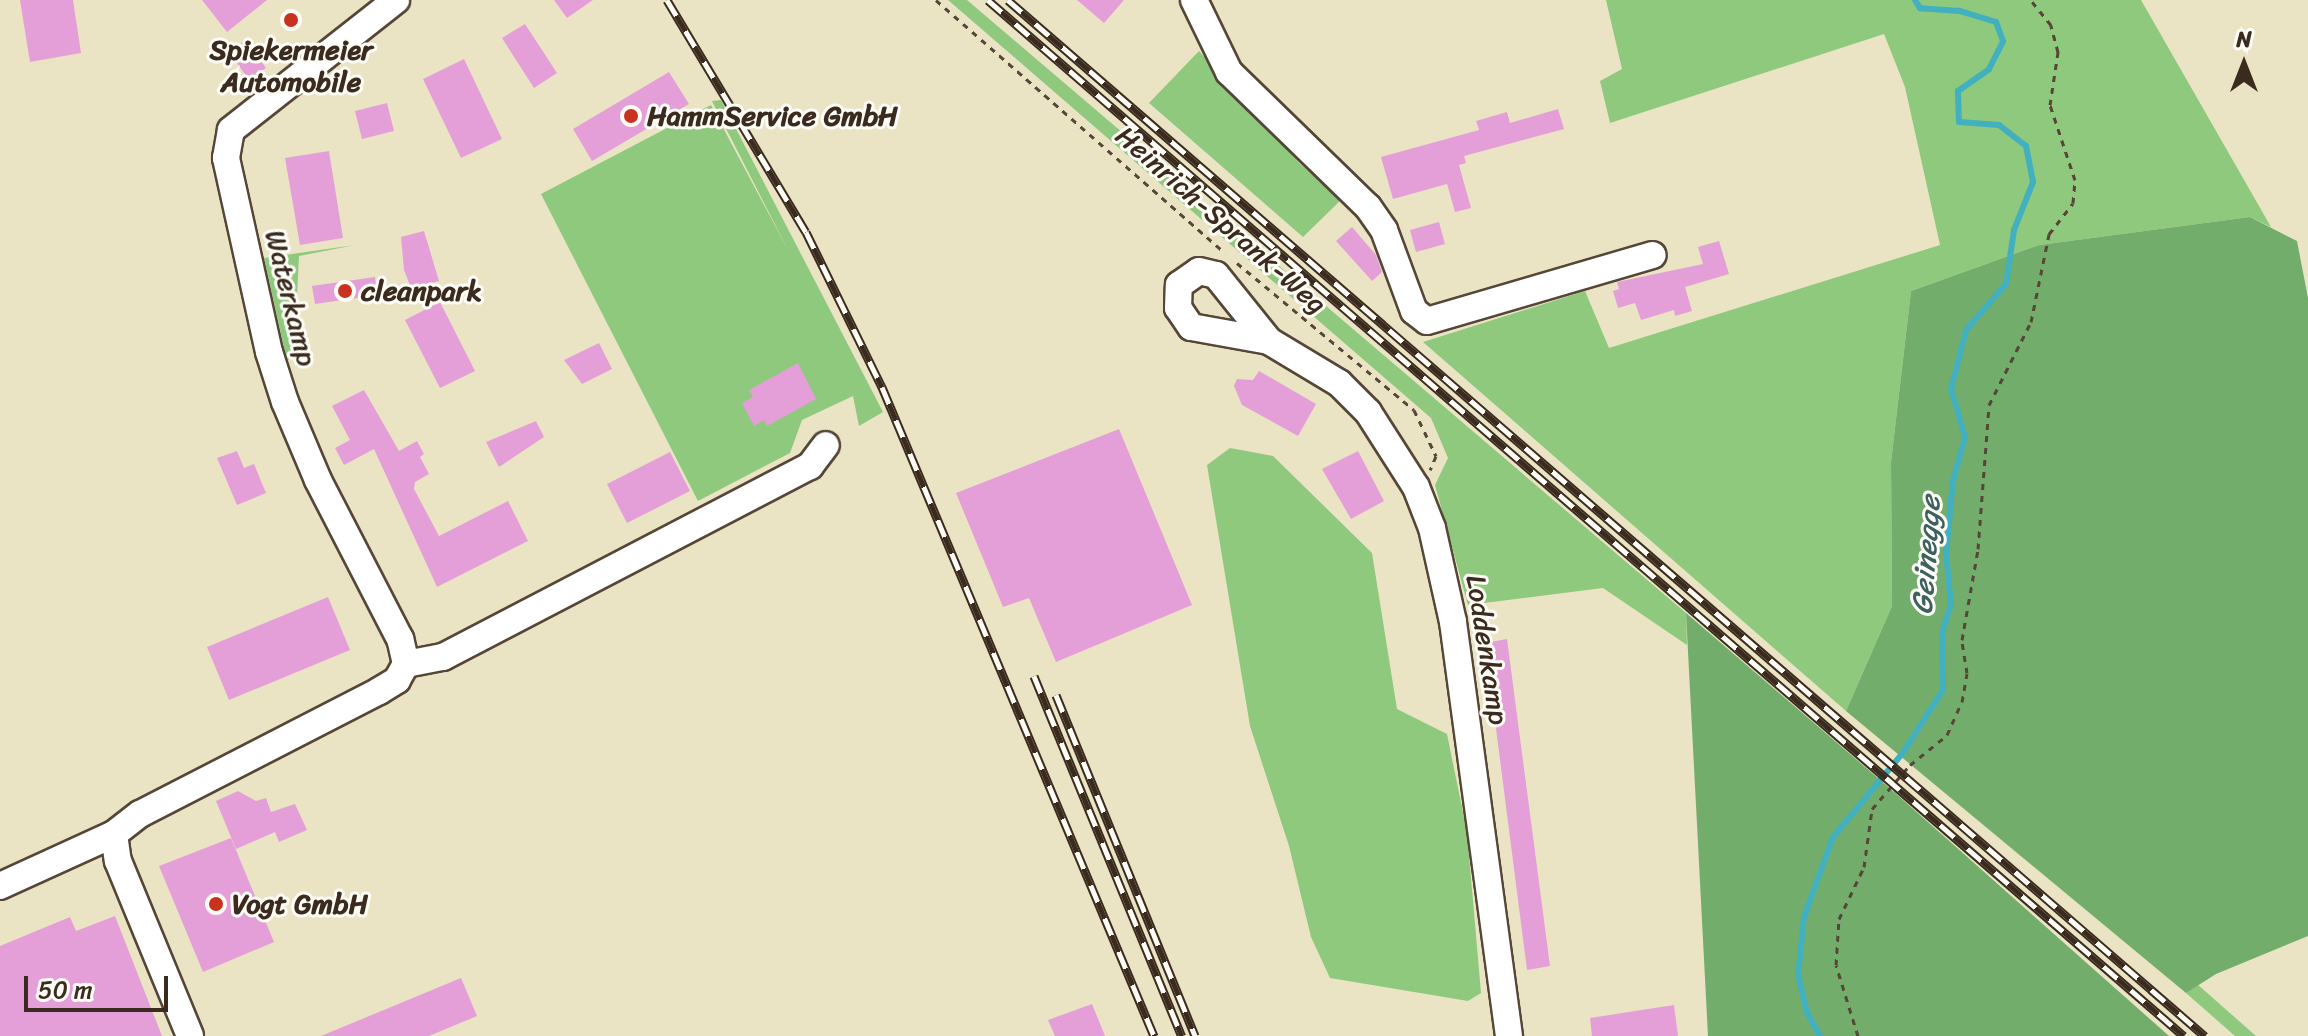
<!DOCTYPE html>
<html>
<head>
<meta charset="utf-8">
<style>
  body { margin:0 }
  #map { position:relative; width:2308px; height:1036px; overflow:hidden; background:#eae4c5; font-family:Sriracha,sans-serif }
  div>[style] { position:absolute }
  .green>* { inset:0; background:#8fc97d }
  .forest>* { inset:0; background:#73ad6c }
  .stream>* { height:6px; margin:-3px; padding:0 3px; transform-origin:3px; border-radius:3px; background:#42b0be }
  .building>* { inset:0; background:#e49fd8 }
  .path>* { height:3px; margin-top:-1.5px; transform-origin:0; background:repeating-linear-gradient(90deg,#554637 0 6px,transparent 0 12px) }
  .roads { filter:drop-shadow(2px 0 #554637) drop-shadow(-2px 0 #554637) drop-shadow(0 2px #554637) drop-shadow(0 -2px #554637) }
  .minor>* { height:26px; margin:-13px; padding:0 13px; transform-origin:13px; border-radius:13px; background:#fff }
  .rail>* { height:9px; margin-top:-4.5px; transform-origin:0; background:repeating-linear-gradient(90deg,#fdfcf7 0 18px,#3b2a1e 0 36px); box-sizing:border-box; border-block:2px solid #3b2a1e }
  .dots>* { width:22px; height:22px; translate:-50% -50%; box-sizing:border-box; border:4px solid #fdfcf7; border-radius:50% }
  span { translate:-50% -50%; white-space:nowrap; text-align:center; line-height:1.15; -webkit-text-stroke:6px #fdfcf7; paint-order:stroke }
  .poi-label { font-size:28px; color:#3b2a1e; font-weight:700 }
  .left { translate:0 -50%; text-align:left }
  .street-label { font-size:28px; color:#3b2a1e }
  .water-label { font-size:30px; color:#3e605e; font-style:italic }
  .north { position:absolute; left:2204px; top:24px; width:80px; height:80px; -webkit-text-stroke:6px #fdfcf7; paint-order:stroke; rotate:0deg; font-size:22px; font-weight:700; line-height:32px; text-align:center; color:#3b2a1e }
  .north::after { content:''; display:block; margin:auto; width:28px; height:36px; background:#3b2a1e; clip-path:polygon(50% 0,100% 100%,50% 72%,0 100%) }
  .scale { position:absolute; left:24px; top:976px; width:144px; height:36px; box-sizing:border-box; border:4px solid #3b2a1e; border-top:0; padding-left:10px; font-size:24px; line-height:28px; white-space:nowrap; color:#3b2a1e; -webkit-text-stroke:6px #fdfcf7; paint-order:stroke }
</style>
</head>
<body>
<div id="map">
  <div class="green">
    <div style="clip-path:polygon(948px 0,967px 0,1686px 613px,1687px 645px,1603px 588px,1468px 605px,1435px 485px,1448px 458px,1431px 418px)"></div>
    <div style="clip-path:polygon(1606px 0,2141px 0,2271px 227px,2250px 217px,2039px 245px,1911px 291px,1891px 462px,1892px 606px,1846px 711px,1423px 342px,1585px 291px,1609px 348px,1940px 245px,1905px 87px,1884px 34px,1610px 123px,1600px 81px,1622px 69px)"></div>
    <div style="clip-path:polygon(1199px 51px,1300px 164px,1343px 198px,1303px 237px,1149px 103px)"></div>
    <div style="clip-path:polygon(721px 100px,883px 412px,859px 426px,853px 396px,802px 420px,790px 453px,698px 501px,541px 194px,711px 105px,789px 252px,712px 101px)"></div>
    <div style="clip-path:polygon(355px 245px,299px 256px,296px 317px,302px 346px,287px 361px,264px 258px)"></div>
    <div style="clip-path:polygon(1230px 448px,1273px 456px,1372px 553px,1397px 709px,1447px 734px,1467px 832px,1481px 993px,1468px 1001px,1330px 978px,1311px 937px,1289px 846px,1250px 726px,1207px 465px)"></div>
    <div style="clip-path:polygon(2197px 984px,2256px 1036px,2235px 1036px,2186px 993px)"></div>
  </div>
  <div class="forest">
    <div style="clip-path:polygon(2250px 217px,2297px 241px,2308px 298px,2308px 936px,2216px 974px,2186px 993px,1846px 711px,1892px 606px,1891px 462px,1911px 291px,2039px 245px)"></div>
    <div style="clip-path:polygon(1686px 613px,1893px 791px,2169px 1036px,1708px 1036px)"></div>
  </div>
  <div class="stream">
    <div style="left:1820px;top:1036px;width:26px;rotate:-119deg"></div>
    <div style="left:1807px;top:1013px;width:39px;rotate:-103deg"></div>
    <div style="left:1798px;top:975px;width:58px;rotate:-84.1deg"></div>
    <div style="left:1804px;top:917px;width:85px;rotate:-70.1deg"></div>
    <div style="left:1833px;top:837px;width:108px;rotate:-50.3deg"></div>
    <div style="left:1902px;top:754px;width:76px;rotate:-57.4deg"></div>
    <div style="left:1943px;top:690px;width:58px;rotate:-91deg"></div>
    <div style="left:1942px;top:632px;width:28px;rotate:-72deg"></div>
    <div style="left:1951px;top:605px;width:51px;rotate:-95.6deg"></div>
    <div style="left:1946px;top:554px;width:74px;rotate:-84.6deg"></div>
    <div style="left:1953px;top:480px;width:45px;rotate:-74.4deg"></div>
    <div style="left:1965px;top:437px;width:50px;rotate:-106.3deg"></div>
    <div style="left:1951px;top:389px;width:61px;rotate:-75.7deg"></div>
    <div style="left:1966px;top:330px;width:61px;rotate:-49deg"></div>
    <div style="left:2006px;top:284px;width:55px;rotate:-81.6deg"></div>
    <div style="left:2014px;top:230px;width:52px;rotate:-68.4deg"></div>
    <div style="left:2033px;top:182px;width:37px;rotate:-101deg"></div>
    <div style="left:2026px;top:146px;width:34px;rotate:-142deg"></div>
    <div style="left:1999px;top:125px;width:40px;rotate:-175.7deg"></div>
    <div style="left:1959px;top:122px;width:31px;rotate:-92deg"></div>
    <div style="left:1958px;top:91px;width:38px;rotate:-35deg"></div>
    <div style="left:1989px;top:69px;width:31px;rotate:-63deg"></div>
    <div style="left:2003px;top:41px;width:20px;rotate:-110deg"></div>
    <div style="left:1996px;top:22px;width:39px;rotate:-163deg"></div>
    <div style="left:1959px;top:11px;width:39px;rotate:-176deg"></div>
    <div style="left:1920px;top:8px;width:9px;rotate:-122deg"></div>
  </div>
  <div class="building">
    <div style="clip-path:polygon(20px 0,73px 0,81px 53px,30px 62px)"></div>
    <div style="clip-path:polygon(202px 0,267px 0,227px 32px)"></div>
    <div style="clip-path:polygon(554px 0,593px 0,567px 18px)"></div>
    <div style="clip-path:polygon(1077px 0,1124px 0,1104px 23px)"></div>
    <div style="clip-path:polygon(525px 24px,557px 73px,534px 88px,502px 38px)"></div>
    <div style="clip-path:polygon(246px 40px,266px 68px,249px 80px,229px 52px)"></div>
    <div style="clip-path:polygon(464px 59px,502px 139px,461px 158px,423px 79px)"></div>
    <div style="clip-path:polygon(669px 72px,689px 104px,592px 161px,573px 129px)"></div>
    <div style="clip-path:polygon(387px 103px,394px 131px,362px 139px,355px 111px)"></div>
    <div style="clip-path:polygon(1558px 109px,1564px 129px,1464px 156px,1466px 163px,1459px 165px,1471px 208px,1455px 212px,1447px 184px,1393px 199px,1381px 157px,1479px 130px,1476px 121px,1507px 112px,1510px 123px)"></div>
    <div style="clip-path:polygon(329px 151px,343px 238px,300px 245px,285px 158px)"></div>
    <div style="clip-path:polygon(1439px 222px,1445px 244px,1416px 252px,1410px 230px)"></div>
    <div style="clip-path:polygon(1352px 227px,1376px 255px,1382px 272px,1372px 281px,1336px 241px)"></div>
    <div style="clip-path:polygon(424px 231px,439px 281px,411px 288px,404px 270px,401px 237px)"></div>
    <div style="clip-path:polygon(1719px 241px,1729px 274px,1685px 287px,1692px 311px,1675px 316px,1674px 310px,1641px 320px,1635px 303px,1618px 308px,1613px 291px,1619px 289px,1617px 282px,1703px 264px,1698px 247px)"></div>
    <div style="clip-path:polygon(375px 277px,377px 295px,315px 304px,312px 286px)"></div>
    <div style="clip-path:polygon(440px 302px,475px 371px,440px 388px,405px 320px)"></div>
    <div style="clip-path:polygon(599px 343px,612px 369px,582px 384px,564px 360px)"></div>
    <div style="clip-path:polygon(798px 363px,816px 399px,767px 426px,764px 420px,754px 426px,742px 403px,753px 397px,749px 390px)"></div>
    <div style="clip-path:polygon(1259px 371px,1316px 404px,1298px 436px,1242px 405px,1234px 386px,1237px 379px,1253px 380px)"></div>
    <div style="clip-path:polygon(364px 390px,399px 451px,417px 441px,424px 454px,420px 457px,429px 474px,415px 482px,414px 489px,439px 536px,508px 501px,528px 541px,437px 587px,374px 449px,344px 465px,335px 448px,350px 440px,332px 406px)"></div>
    <div style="clip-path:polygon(536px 421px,544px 437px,499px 467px,486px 442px)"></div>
    <div style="clip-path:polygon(1119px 429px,1192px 605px,1056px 662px,1029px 598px,1003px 607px,956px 493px)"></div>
    <div style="clip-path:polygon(237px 451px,244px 468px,254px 464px,266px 493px,237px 505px,217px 458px)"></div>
    <div style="clip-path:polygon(1358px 451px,1384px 501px,1351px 519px,1322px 469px)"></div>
    <div style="clip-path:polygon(670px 452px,690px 491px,627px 523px,607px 484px)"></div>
    <div style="clip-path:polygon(328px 597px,350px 650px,229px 700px,207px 647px)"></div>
    <div style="clip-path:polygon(1507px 639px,1550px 966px,1527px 970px,1485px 643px)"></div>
    <div style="clip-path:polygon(238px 791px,256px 801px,266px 798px,271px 812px,295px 804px,307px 830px,279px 842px,275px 832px,236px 849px,216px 801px)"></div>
    <div style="clip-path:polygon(231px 838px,274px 942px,203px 972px,159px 866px)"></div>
    <div style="clip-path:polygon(115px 916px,162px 1036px,0 1036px,0 946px,70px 917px,76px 931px)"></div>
    <div style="clip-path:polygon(461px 978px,477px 1016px,429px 1036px,321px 1036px)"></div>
    <div style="clip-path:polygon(1092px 1004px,1105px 1036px,1055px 1036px,1048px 1020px)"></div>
    <div style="clip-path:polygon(1674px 1005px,1678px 1036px,1592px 1036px,1590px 1018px)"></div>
  </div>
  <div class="path">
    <div style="left:936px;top:0;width:384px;rotate:41.2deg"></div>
    <div style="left:1237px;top:263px;width:230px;rotate:39.7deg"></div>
    <div style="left:1414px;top:410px;width:51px;rotate:64.4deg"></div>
    <div style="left:1436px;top:456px;width:15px;rotate:113deg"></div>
    <div style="left:1858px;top:1036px;width:74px;rotate:-107.2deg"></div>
    <div style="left:1836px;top:965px;width:46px;rotate:-86.3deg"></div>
    <div style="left:1839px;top:919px;width:58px;rotate:-64.3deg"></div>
    <div style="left:1864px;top:867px;width:59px;rotate:-82.1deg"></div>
    <div style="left:1872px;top:809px;width:58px;rotate:-49.2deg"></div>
    <div style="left:1910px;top:765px;width:48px;rotate:-39deg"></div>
    <div style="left:1947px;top:735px;width:36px;rotate:-66deg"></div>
    <div style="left:1962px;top:702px;width:29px;rotate:-80deg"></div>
    <div style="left:1967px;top:673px;width:33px;rotate:-99deg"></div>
    <div style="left:1962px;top:640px;width:92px;rotate:-80deg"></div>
    <div style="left:1978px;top:549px;width:144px;rotate:-85.6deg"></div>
    <div style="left:1989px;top:405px;width:93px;rotate:-63.2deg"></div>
    <div style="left:2031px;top:322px;width:90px;rotate:-78.4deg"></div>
    <div style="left:2049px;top:234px;width:39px;rotate:-52deg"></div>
    <div style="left:2073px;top:203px;width:23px;rotate:-85deg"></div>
    <div style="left:2075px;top:180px;width:79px;rotate:-108.4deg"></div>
    <div style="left:2050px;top:105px;width:54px;rotate:-81.4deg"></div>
    <div style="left:2058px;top:52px;width:28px;rotate:-105deg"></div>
    <div style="left:2051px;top:25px;width:32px;rotate:-129deg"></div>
  </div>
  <div class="roads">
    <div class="minor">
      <div style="left:1194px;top:0;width:80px;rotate:64.1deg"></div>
      <div style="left:1229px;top:72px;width:194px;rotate:44.2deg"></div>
      <div style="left:1368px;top:207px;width:28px;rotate:55deg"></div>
      <div style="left:1384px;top:230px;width:86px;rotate:69.7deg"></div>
      <div style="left:1414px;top:311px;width:16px;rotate:38deg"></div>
      <div style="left:1427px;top:321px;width:235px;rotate:-16.3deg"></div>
      <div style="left:1269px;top:341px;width:79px;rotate:-169.8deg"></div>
      <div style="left:1191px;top:327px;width:23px;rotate:-124deg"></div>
      <div style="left:1178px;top:308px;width:23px;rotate:-88deg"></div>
      <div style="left:1179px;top:285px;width:24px;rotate:-35deg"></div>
      <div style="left:1199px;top:271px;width:17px;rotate:13deg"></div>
      <div style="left:1216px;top:275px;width:85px;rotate:51.2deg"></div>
      <div style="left:1269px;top:341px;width:82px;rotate:31deg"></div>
      <div style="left:1339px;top:383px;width:41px;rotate:45deg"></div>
      <div style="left:1368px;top:412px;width:89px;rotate:57.4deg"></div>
      <div style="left:1416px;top:487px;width:44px;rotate:68.7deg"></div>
      <div style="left:1432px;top:528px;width:96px;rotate:77.4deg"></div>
      <div style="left:1453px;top:622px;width:418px;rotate:82.3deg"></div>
      <div style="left:406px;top:664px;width:38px;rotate:-11deg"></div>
      <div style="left:443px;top:657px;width:414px;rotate:-27.5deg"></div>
      <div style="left:810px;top:466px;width:26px;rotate:-53deg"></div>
      <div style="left:114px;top:834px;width:27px;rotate:82deg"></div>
      <div style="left:118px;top:861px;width:189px;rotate:67.6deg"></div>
      <div style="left:0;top:886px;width:125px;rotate:-24.5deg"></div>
      <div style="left:114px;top:834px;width:33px;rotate:-38deg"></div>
      <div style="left:140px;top:814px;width:269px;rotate:-27.2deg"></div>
      <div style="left:379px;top:691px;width:21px;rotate:-31deg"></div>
      <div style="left:397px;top:680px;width:18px;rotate:-61deg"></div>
      <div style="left:406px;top:664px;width:26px;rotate:-103deg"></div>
      <div style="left:400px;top:639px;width:179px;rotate:-117.3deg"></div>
      <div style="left:318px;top:480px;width:85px;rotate:-112.9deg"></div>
      <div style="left:285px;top:402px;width:52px;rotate:-107.7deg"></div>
      <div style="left:269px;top:352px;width:199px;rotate:-102.5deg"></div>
      <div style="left:226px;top:158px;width:28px;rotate:-80deg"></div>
      <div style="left:231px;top:130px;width:210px;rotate:-38.2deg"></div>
    </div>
  </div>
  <div class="rail">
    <div style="left:667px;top:0;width:270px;rotate:59.1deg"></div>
    <div style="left:806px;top:232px;width:173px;rotate:63.9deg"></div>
    <div style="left:882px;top:387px;width:704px;rotate:67.26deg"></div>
    <div style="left:988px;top:0;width:1582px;rotate:40.9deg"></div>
    <div style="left:1008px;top:0;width:1583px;rotate:40.88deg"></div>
    <div style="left:1034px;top:676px;width:389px;rotate:67.7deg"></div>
    <div style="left:1056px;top:695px;width:368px;rotate:67.8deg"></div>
  </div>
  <div class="dots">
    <div style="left:291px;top:20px;background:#c8321e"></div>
    <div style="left:631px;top:116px;background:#c8321e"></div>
    <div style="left:345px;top:291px;background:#c8321e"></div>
    <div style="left:216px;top:904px;background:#c8321e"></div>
  </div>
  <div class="poi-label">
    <span style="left:291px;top:66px">Spiekermeier<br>Automobile</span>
    <span class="left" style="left:647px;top:116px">HammService GmbH</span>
    <span class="left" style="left:361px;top:291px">cleanpark</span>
    <span class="left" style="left:232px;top:904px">Vogt GmbH</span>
  </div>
  <div class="street-label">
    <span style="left:1221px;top:220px;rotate:41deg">Heinrich-Sprank-Weg</span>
    <span style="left:291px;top:298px;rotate:76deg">Waterkamp</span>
    <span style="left:1487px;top:650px;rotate:81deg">Loddenkamp</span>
  </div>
  <div class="water-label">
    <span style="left:1926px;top:555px;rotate:-86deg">Geinegge</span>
  </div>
  <div class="north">N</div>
  <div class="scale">50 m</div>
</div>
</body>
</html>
